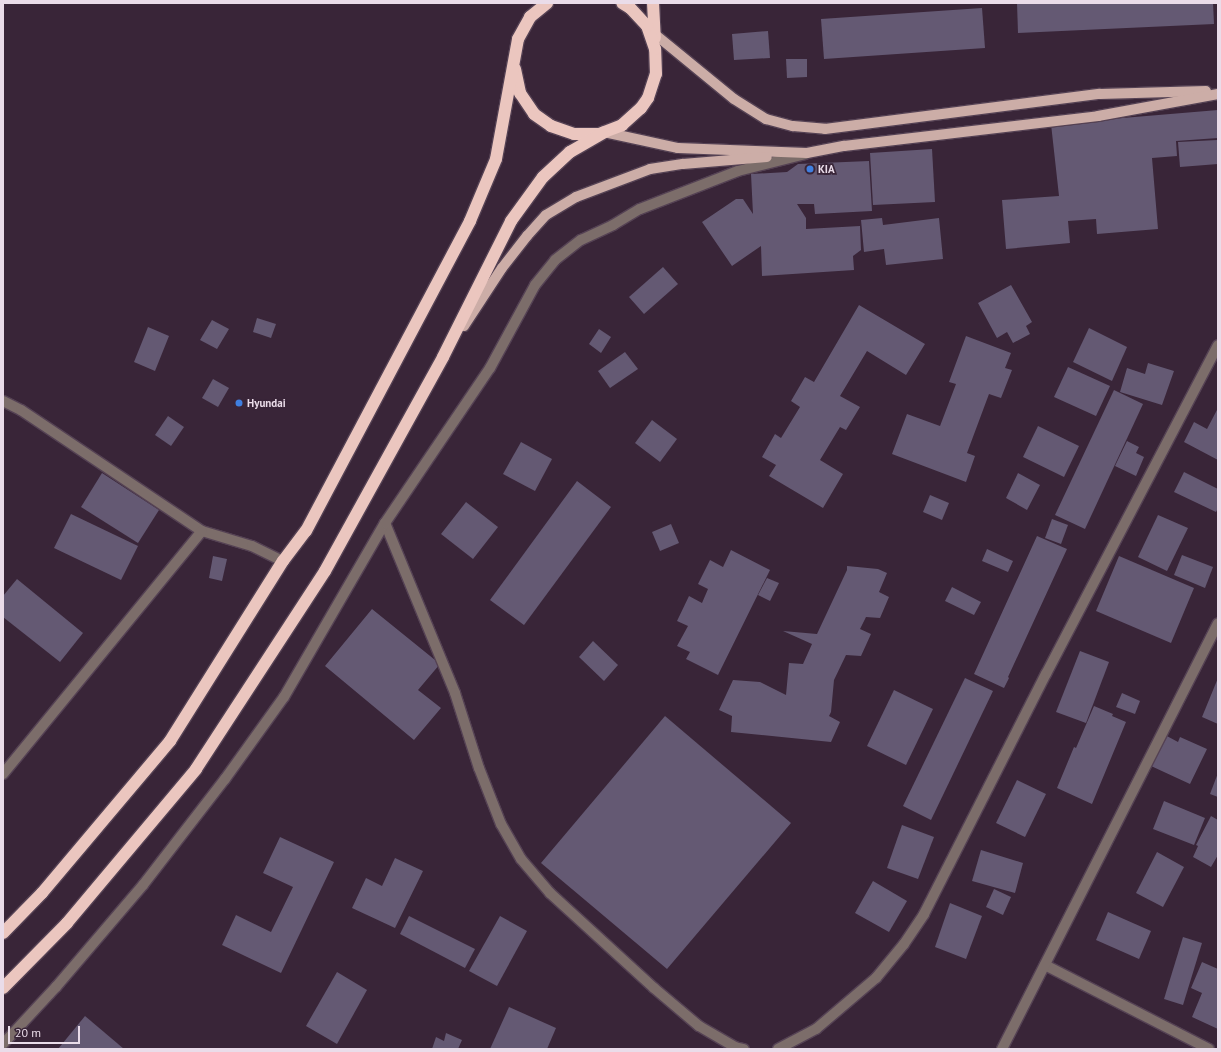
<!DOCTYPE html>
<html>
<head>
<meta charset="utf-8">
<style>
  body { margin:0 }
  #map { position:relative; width:1221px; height:1052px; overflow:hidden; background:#392538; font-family:"PT Sans",sans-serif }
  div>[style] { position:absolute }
  .building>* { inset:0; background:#645973 }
  .roads { filter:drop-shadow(1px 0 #554254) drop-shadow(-1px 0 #554254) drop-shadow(0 1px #554254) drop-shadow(0 -1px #554254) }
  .minor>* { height:10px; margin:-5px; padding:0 5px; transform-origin:5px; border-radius:5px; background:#7c6d6a }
  .major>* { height:10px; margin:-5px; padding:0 5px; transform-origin:5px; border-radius:5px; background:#ccada7 }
  .highway>* { height:12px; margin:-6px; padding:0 6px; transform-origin:6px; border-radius:6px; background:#ebc6bf }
  .dots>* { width:11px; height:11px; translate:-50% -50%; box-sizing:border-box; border:2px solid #392538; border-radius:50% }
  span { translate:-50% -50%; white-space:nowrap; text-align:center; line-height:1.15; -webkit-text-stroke:3.5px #392538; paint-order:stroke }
  .poi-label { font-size:11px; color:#eadce9; font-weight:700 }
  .left { translate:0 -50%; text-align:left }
  .frame { position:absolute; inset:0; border:4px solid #eadce9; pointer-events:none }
  .scale { position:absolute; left:8px; top:1026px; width:72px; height:18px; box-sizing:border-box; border:2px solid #eadce9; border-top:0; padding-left:5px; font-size:12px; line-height:14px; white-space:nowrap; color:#eadce9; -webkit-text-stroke:3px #392538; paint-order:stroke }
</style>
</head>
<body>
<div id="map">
  <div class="building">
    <div style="clip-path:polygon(1017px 3px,1213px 3px,1214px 24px,1018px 33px)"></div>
    <div style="clip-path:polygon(982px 8px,985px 48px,824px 59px,821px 19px)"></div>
    <div style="clip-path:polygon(768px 31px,770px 58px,734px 60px,732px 34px)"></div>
    <div style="clip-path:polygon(786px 59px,807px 59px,807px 77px,787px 78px)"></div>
    <div style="clip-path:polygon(1218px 110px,1218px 138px,1176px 141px,1177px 156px,1152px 158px,1158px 229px,1097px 234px,1096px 219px,1068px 221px,1070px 243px,1006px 249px,1002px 200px,1059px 196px,1051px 124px)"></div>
    <div style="clip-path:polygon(1217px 140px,1218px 164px,1180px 167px,1178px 142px)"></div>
    <div style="clip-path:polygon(932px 149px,935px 202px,873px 205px,870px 153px)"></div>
    <div style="clip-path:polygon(869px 161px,872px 211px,815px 214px,814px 204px,797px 204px,806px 218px,806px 229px,860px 226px,861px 250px,853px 256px,854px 270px,762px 276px,761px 246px,732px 266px,702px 222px,736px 199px,743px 199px,753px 214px,751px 174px,787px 172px,798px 164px)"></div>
    <div style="clip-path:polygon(882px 218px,883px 225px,939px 218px,943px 259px,886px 265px,884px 249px,864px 252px,861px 220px)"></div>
    <div style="clip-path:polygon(663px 267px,678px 284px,644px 314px,629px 297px)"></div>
    <div style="clip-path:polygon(1011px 285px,1032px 322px,1026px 326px,1030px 334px,1013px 343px,1007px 332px,997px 338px,978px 303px)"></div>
    <div style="clip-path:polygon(859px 305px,925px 344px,906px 375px,867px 351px,840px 396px,860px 407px,846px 430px,840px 427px,820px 460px,843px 474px,823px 508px,769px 476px,776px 465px,762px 457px,775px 434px,781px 438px,800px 407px,791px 401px,805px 377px,814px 382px)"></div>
    <div style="clip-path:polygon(257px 318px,276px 324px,271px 338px,253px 332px)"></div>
    <div style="clip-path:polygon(212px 320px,229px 329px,217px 349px,200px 340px)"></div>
    <div style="clip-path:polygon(148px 327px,169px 336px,155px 371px,134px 362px)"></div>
    <div style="clip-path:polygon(1089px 328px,1127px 347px,1112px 381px,1073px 362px)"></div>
    <div style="clip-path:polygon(599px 329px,611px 337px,601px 353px,589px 344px)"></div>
    <div style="clip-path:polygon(966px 336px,1011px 353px,1005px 368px,1012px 370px,1001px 398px,989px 394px,967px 453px,975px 456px,966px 482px,892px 454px,907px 414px,940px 426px,956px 384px,949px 382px)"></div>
    <div style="clip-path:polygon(625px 352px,638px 369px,610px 388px,598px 371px)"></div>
    <div style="clip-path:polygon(1148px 363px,1174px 371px,1162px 405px,1120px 392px,1127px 368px,1145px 374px)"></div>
    <div style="clip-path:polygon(1068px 367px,1110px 386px,1096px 416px,1054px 397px)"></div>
    <div style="clip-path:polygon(213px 379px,229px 388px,218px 407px,202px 398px)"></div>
    <div style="clip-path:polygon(1114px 390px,1143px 404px,1085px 529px,1055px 515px)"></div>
    <div style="clip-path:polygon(1218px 408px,1218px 460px,1184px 442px,1194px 422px,1207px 429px)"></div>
    <div style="clip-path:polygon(168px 416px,184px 427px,171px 446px,155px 435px)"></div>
    <div style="clip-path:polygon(652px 420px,677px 439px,660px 462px,635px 443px)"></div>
    <div style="clip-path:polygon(1038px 426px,1079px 446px,1064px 477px,1023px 457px)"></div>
    <div style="clip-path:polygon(1127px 441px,1139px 447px,1136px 453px,1144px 457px,1136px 476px,1115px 466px)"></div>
    <div style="clip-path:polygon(521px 442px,552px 459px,535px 491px,503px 474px)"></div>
    <div style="clip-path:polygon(1184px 472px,1218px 489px,1218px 508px,1216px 512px,1174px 492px)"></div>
    <div style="clip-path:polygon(102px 473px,159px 510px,138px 543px,81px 507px)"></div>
    <div style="clip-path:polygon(1018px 473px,1040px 485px,1027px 510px,1006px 498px)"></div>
    <div style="clip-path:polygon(577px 481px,611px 507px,524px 625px,490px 600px)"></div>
    <div style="clip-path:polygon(930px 495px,949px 503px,942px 520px,923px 512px)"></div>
    <div style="clip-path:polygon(466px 502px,498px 527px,473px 559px,441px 534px)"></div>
    <div style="clip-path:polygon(71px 514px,138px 546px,121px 580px,54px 548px)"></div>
    <div style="clip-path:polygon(1158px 515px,1188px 528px,1167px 571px,1138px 557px)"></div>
    <div style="clip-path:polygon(1052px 519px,1068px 525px,1061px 544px,1045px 538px)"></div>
    <div style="clip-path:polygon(671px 524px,679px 543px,660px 551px,652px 532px)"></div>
    <div style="clip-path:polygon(1037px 536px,1067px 549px,1008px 677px,1009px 678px,1004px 688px,974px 674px)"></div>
    <div style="clip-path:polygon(987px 549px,1013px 561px,1008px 572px,982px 561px)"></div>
    <div style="clip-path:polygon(731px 550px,770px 570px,718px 675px,686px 659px,690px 652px,677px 646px,688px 626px,677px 621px,689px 596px,702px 603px,708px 589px,698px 584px,710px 560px,723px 567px)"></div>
    <div style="clip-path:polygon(1182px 555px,1213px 567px,1205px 588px,1174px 575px)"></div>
    <div style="clip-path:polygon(213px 556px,227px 559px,222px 581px,209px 578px)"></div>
    <div style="clip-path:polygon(1119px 556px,1194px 588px,1171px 643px,1096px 611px)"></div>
    <div style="clip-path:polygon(847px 566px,878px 569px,887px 573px,879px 592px,889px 597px,880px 618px,866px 617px,860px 629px,871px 634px,861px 656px,846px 655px,834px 680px,831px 712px,829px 716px,840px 722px,831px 742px,731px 732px,732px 716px,719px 710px,733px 680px,760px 682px,786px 695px,789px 663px,803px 664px,812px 644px,783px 631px,817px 634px,847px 570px)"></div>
    <div style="clip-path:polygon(767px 578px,779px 583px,770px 601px,758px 595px)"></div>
    <div style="clip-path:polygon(17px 579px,83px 633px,60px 662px,3px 617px,3px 596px)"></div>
    <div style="clip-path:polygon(952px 587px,981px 602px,974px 615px,945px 601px)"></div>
    <div style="clip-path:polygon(372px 609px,440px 664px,418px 690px,441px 708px,414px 740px,325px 666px)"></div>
    <div style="clip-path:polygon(593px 641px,618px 665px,604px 681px,579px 657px)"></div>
    <div style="clip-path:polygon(1080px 651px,1109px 662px,1086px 723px,1056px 712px)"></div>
    <div style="clip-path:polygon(965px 678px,993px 691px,931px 820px,903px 806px)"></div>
    <div style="clip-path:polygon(1218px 678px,1218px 724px,1202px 717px)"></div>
    <div style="clip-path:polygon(894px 690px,933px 709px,906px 765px,867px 746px)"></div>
    <div style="clip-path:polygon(1122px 693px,1140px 701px,1135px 714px,1116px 707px)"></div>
    <div style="clip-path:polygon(1094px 706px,1113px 714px,1112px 716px,1126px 722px,1092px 804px,1057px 788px,1074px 747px,1076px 748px)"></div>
    <div style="clip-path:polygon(665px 716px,791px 823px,667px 969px,541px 863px)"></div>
    <div style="clip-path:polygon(1165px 735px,1178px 742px,1180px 737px,1207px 749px,1190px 784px,1151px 766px)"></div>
    <div style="clip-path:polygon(1218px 773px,1218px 797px,1210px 794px)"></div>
    <div style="clip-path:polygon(1017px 780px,1046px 794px,1025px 837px,996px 823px)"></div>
    <div style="clip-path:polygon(1164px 801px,1205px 818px,1194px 845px,1153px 829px)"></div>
    <div style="clip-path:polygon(1211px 816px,1218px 820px,1218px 855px,1211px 867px,1193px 857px,1198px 846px,1196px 845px)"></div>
    <div style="clip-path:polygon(902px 825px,934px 837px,918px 879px,887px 868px)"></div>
    <div style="clip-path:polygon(280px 837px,334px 862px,281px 973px,222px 945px,236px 915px,271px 932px,293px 887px,263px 873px)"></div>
    <div style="clip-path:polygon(981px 850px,1023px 863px,1015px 893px,972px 881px)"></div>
    <div style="clip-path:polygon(1157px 852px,1184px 867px,1163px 907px,1136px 893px)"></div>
    <div style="clip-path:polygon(395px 858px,423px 871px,395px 928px,352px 908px,366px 878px,382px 886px)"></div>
    <div style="clip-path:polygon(873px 881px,907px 901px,889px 932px,855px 913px)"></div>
    <div style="clip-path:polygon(994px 889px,1011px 897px,1003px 915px,986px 907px)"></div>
    <div style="clip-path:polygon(950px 903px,982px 916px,966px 959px,935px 947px)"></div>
    <div style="clip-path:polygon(1108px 912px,1151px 931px,1139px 959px,1096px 940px)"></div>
    <div style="clip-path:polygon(409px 916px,475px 949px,465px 968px,400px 934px)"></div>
    <div style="clip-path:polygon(500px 916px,527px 931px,497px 986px,469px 971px)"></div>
    <div style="clip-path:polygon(1183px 937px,1202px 943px,1183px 1005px,1164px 999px)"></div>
    <div style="clip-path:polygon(1202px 962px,1218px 969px,1218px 1029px,1192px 1017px,1202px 993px,1191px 988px)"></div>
    <div style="clip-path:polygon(337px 972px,367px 990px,337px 1044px,306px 1026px)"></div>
    <div style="clip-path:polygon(509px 1007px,556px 1028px,547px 1049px,490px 1049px)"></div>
    <div style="clip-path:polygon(85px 1016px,124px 1049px,58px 1049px)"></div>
    <div style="clip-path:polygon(446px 1033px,462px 1040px,458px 1049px,432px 1049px,436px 1037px,444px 1041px)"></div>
  </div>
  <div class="roads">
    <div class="minor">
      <div style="left:3px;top:401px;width:20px;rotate:27deg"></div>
      <div style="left:21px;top:410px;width:218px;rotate:33.8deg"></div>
      <div style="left:202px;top:531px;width:52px;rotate:16.7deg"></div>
      <div style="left:252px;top:546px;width:34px;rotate:26deg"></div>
      <div style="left:385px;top:523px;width:184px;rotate:67.6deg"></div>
      <div style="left:455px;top:693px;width:79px;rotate:72.3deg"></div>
      <div style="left:479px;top:768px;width:60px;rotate:68.6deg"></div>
      <div style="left:501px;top:824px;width:40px;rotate:60.3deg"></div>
      <div style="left:521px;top:859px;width:45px;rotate:49.5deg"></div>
      <div style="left:550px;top:893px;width:141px;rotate:42.4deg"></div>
      <div style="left:654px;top:988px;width:59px;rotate:40.2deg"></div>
      <div style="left:699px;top:1026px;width:42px;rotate:30.3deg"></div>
      <div style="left:735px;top:1047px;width:9px;rotate:13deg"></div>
      <div style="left:3px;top:774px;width:314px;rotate:-50.7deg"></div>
      <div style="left:1045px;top:965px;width:184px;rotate:27.1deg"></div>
      <div style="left:3px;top:1044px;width:78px;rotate:-47.1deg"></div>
      <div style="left:56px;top:987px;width:134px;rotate:-49.5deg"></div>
      <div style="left:143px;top:885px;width:134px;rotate:-52.3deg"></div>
      <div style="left:225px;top:779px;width:101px;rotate:-54.3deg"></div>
      <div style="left:284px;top:697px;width:201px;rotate:-59.9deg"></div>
      <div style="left:385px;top:523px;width:187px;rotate:-55.9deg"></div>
      <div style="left:490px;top:368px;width:94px;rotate:-61.5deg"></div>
      <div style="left:535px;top:285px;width:32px;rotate:-51deg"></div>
      <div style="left:555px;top:260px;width:33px;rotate:-38deg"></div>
      <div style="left:581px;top:240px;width:35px;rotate:-25deg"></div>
      <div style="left:613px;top:225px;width:31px;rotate:-31deg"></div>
      <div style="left:640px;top:209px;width:105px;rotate:-21.2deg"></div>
      <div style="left:738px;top:171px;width:69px;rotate:-14.2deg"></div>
      <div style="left:778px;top:1049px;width:43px;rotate:-27.8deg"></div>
      <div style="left:816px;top:1029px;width:79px;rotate:-40.4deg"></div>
      <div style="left:876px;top:978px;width:44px;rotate:-50.5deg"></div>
      <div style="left:904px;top:944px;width:36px;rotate:-56deg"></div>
      <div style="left:924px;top:914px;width:269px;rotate:-63.1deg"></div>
      <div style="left:1046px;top:674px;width:371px;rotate:-62.4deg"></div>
      <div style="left:1002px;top:1049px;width:477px;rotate:-63.1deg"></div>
    </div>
    <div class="major">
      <div style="left:651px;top:31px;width:107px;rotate:39.3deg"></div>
      <div style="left:734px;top:99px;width:38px;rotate:32deg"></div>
      <div style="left:766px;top:119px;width:28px;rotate:15deg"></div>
      <div style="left:793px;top:126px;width:32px;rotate:5deg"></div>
      <div style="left:825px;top:129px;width:277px;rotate:-7.3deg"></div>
      <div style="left:1100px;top:94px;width:106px;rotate:-1.6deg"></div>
      <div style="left:604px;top:132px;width:76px;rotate:12.2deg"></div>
      <div style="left:678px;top:148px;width:129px;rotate:2.2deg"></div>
      <div style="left:807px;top:153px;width:38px;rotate:-11deg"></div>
      <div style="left:844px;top:146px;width:256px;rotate:-6.7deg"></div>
      <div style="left:1098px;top:116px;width:122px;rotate:-10.4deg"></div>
      <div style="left:464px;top:326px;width:69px;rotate:-56.8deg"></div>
      <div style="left:502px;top:268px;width:41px;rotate:-52deg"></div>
      <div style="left:527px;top:236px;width:28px;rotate:-48deg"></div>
      <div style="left:546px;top:215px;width:35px;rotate:-31deg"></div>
      <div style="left:576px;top:197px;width:79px;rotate:-20.7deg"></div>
      <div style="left:650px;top:169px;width:33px;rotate:-9deg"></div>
      <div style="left:683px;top:164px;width:84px;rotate:-4.8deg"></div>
    </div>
    <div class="highway">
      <div style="left:653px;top:3px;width:35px;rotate:87deg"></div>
      <div style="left:515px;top:69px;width:25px;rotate:78deg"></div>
      <div style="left:520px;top:93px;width:25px;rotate:56deg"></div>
      <div style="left:534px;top:114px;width:21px;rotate:35deg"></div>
      <div style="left:551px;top:126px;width:24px;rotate:19deg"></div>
      <div style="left:574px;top:134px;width:25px"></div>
      <div style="left:599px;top:134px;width:25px;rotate:-21deg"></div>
      <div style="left:622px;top:125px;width:25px;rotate:-42deg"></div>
      <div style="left:641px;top:108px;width:12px;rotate:-55deg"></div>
      <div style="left:648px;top:98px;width:25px;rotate:-72deg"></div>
      <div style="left:656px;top:74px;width:25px;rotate:-92deg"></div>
      <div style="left:655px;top:49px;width:24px;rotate:-109deg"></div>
      <div style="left:647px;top:26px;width:25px;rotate:-133deg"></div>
      <div style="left:630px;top:8px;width:9px;rotate:-148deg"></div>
      <div style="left:3px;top:933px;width:56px;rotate:-45.7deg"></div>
      <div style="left:42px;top:893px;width:199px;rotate:-49.9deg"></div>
      <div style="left:170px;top:741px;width:213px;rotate:-57.9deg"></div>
      <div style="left:283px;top:561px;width:38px;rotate:-53deg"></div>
      <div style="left:306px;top:531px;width:351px;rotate:-62.1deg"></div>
      <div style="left:470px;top:221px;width:67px;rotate:-67.2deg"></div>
      <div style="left:496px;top:159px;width:122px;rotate:-79.6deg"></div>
      <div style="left:518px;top:39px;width:25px;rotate:-61deg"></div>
      <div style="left:530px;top:17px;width:22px;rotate:-39deg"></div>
      <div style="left:3px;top:988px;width:91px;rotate:-45.4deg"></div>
      <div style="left:67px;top:923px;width:201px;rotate:-50deg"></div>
      <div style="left:196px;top:769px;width:236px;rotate:-56.9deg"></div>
      <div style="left:325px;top:571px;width:244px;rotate:-61.1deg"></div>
      <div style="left:443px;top:357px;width:152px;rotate:-63.4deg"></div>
      <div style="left:511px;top:221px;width:54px;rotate:-54deg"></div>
      <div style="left:543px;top:177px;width:37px;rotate:-43deg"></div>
      <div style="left:570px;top:152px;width:39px;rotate:-30deg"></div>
    </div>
  </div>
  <div class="dots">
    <div style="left:810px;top:169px;background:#3f7fe0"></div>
    <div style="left:239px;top:403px;background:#3f7fe0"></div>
  </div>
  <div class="poi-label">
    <span class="left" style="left:818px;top:169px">KIA</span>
    <span class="left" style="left:247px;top:403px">Hyundai</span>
  </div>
  <div class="frame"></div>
  <div class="scale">20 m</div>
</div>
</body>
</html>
